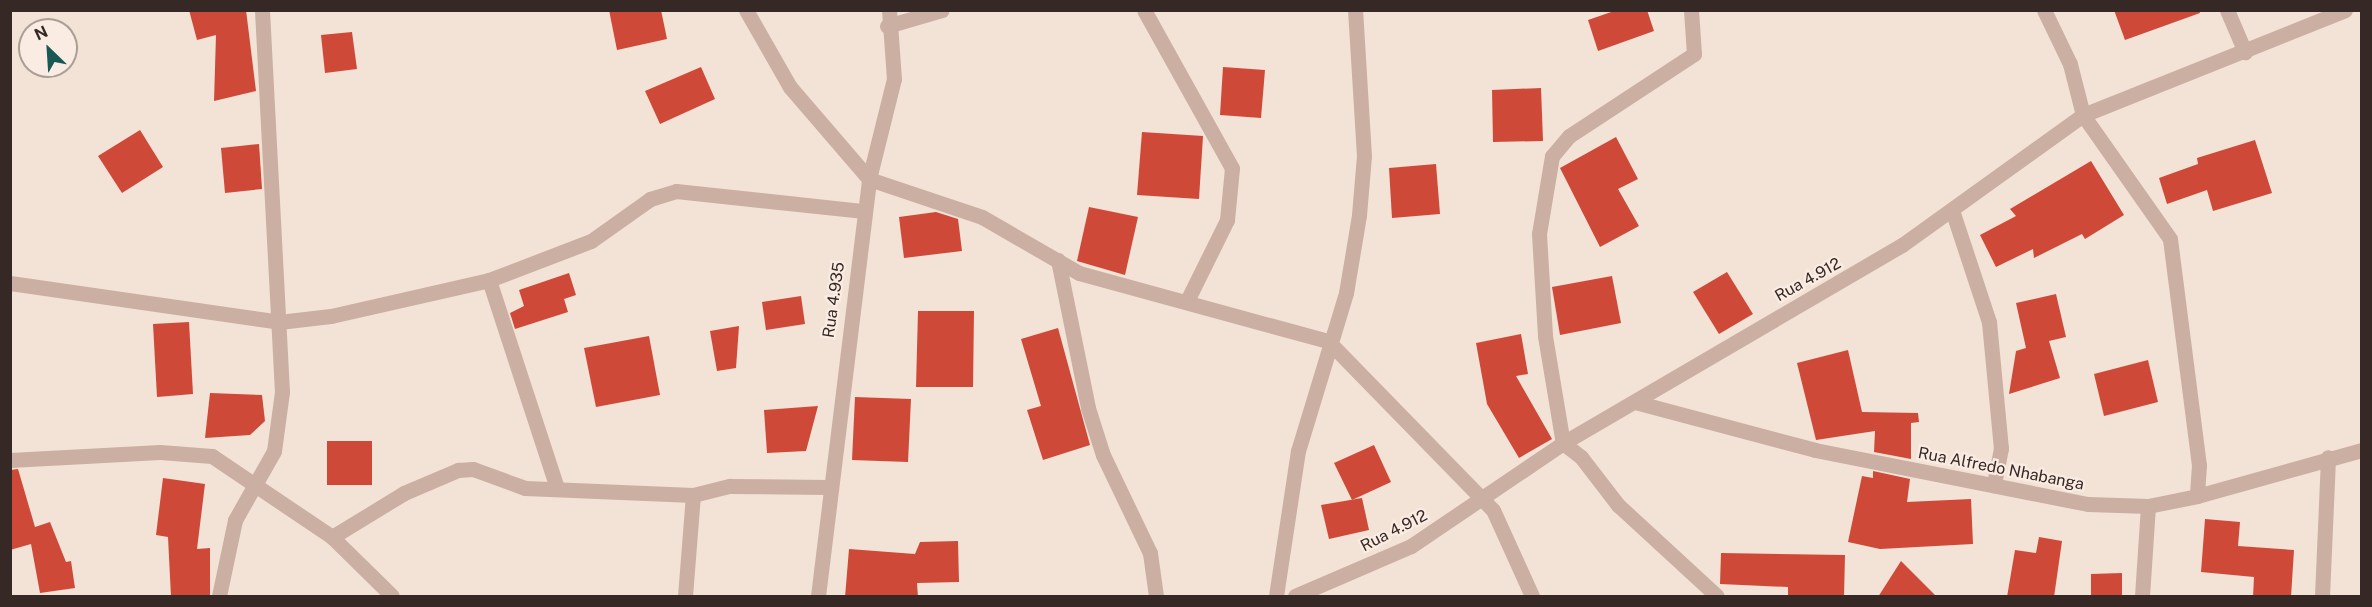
<!DOCTYPE html>
<html>
<head>
<meta charset="utf-8">
<style>
  body { margin:0 }
  #map { position:relative; width:2372px; height:607px; overflow:hidden; background:#f3e2d6; font-family:"Public Sans",sans-serif }
  div>[style] { position:absolute }
  .building>* { inset:0; background:#cf4938 }
  .minor>* { height:15px; margin:-7.5px; padding:0 7.5px; transform-origin:7.5px; border-radius:7.5px; background:#cbafa2 }
  span { translate:-50% -50%; white-space:nowrap; text-align:center; line-height:1.15; -webkit-text-stroke:4.5px #faece3; paint-order:stroke }
  .street-label { font-size:16px; color:#352825 }
  .frame { position:absolute; inset:0; border:12px solid #352825; pointer-events:none }
  .north { position:absolute; left:18px; top:18px; width:60px; height:60px; box-sizing:border-box; background:#faece3; border:2px solid #ab9e97; border-radius:50%; rotate:335deg; font-size:16px; font-weight:700; line-height:24px; text-align:center; color:#352825 }
  .north::after { content:''; display:block; margin:auto; width:21px; height:27px; background:#185955; clip-path:polygon(50% 0,100% 100%,50% 72%,0 100%) }
</style>
</head>
<body>
<div id="map">
  <div class="building">
    <div style="clip-path:polygon(189px 10px,246px 10px,256px 91px,214px 101px,216px 35px,197px 40px)"></div>
    <div style="clip-path:polygon(609px 10px,661px 10px,667px 39px,617px 50px)"></div>
    <div style="clip-path:polygon(1617px 10px,1647px 10px,1654px 31px,1598px 51px,1588px 20px)"></div>
    <div style="clip-path:polygon(2114px 10px,2199px 10px,2200px 13px,2125px 40px)"></div>
    <div style="clip-path:polygon(352px 32px,357px 69px,325px 73px,321px 35px)"></div>
    <div style="clip-path:polygon(701px 67px,715px 99px,660px 124px,645px 91px)"></div>
    <div style="clip-path:polygon(1223px 67px,1265px 70px,1261px 118px,1220px 115px)"></div>
    <div style="clip-path:polygon(1541px 88px,1543px 141px,1493px 142px,1492px 90px)"></div>
    <div style="clip-path:polygon(140px 130px,163px 167px,122px 193px,98px 156px)"></div>
    <div style="clip-path:polygon(1142px 132px,1203px 136px,1199px 199px,1137px 195px)"></div>
    <div style="clip-path:polygon(1616px 137px,1638px 179px,1618px 189px,1639px 226px,1600px 247px,1560px 168px)"></div>
    <div style="clip-path:polygon(2255px 140px,2272px 193px,2213px 211px,2207px 190px,2167px 204px,2159px 178px,2198px 164px,2197px 158px)"></div>
    <div style="clip-path:polygon(259px 144px,262px 189px,225px 193px,221px 148px)"></div>
    <div style="clip-path:polygon(2091px 161px,2124px 215px,2085px 239px,2082px 234px,2034px 258px,2033px 249px,1996px 267px,1980px 235px,2016px 216px,2010px 209px)"></div>
    <div style="clip-path:polygon(1436px 164px,1440px 214px,1392px 218px,1389px 168px)"></div>
    <div style="clip-path:polygon(1089px 207px,1138px 217px,1125px 275px,1077px 261px)"></div>
    <div style="clip-path:polygon(936px 212px,958px 219px,962px 251px,904px 258px,899px 217px)"></div>
    <div style="clip-path:polygon(1727px 272px,1753px 314px,1719px 334px,1693px 292px)"></div>
    <div style="clip-path:polygon(569px 273px,576px 295px,564px 299px,568px 312px,515px 329px,510px 313px,524px 306px,519px 290px)"></div>
    <div style="clip-path:polygon(1612px 276px,1621px 323px,1560px 335px,1552px 287px)"></div>
    <div style="clip-path:polygon(2056px 294px,2066px 337px,2049px 341px,2060px 378px,2009px 394px,2016px 351px,2026px 348px,2016px 303px)"></div>
    <div style="clip-path:polygon(801px 296px,805px 324px,766px 330px,762px 302px)"></div>
    <div style="clip-path:polygon(918px 311px,974px 311px,973px 387px,916px 387px)"></div>
    <div style="clip-path:polygon(189px 322px,193px 394px,157px 397px,153px 324px)"></div>
    <div style="clip-path:polygon(739px 326px,736px 368px,717px 371px,710px 331px)"></div>
    <div style="clip-path:polygon(1058px 328px,1090px 445px,1043px 460px,1027px 410px,1041px 406px,1021px 339px)"></div>
    <div style="clip-path:polygon(1521px 334px,1528px 374px,1516px 376px,1552px 439px,1519px 458px,1487px 404px,1476px 343px)"></div>
    <div style="clip-path:polygon(649px 336px,660px 395px,596px 407px,584px 348px)"></div>
    <div style="clip-path:polygon(1848px 350px,1862px 412px,1918px 413px,1919px 422px,1911px 423px,1911px 459px,1874px 452px,1875px 431px,1816px 440px,1797px 363px)"></div>
    <div style="clip-path:polygon(2148px 360px,2158px 402px,2104px 416px,2094px 374px)"></div>
    <div style="clip-path:polygon(210px 393px,262px 395px,265px 421px,250px 435px,205px 438px)"></div>
    <div style="clip-path:polygon(855px 397px,911px 399px,908px 462px,852px 460px)"></div>
    <div style="clip-path:polygon(818px 406px,806px 451px,767px 453px,764px 410px)"></div>
    <div style="clip-path:polygon(327px 441px,372px 441px,372px 485px,327px 485px)"></div>
    <div style="clip-path:polygon(1374px 445px,1391px 482px,1352px 500px,1334px 463px)"></div>
    <div style="clip-path:polygon(18px 469px,35px 527px,50px 522px,66px 562px,71px 561px,75px 588px,40px 593px,31px 544px,10px 550px,10px 470px)"></div>
    <div style="clip-path:polygon(1873px 471px,1910px 479px,1907px 502px,1971px 499px,1973px 544px,1880px 549px,1848px 542px,1862px 476px,1873px 478px)"></div>
    <div style="clip-path:polygon(163px 478px,205px 484px,197px 549px,210px 548px,210px 597px,171px 597px,168px 537px,156px 535px)"></div>
    <div style="clip-path:polygon(1362px 498px,1369px 530px,1329px 539px,1321px 505px)"></div>
    <div style="clip-path:polygon(2205px 519px,2240px 522px,2238px 546px,2294px 550px,2291px 597px,2253px 597px,2254px 577px,2201px 572px)"></div>
    <div style="clip-path:polygon(2039px 537px,2062px 541px,2054px 597px,2007px 597px,2015px 550px,2036px 553px)"></div>
    <div style="clip-path:polygon(958px 541px,959px 582px,917px 583px,918px 597px,845px 597px,849px 549px,915px 554px,920px 542px)"></div>
    <div style="clip-path:polygon(1721px 553px,1845px 555px,1844px 597px,1788px 597px,1788px 587px,1720px 584px)"></div>
    <div style="clip-path:polygon(1901px 561px,1937px 597px,1878px 597px)"></div>
    <div style="clip-path:polygon(2122px 573px,2122px 597px,2091px 597px,2091px 574px)"></div>
  </div>
  <div class="minor">
    <div style="left:746px;top:10px;width:89px;rotate:60.3deg"></div>
    <div style="left:790px;top:87px;width:121px;rotate:49.3deg"></div>
    <div style="left:869px;top:179px;width:119px;rotate:18.6deg"></div>
    <div style="left:982px;top:217px;width:112px;rotate:30deg"></div>
    <div style="left:1079px;top:273px;width:258px;rotate:15.3deg"></div>
    <div style="left:1328px;top:341px;width:236px;rotate:45.7deg"></div>
    <div style="left:1493px;top:510px;width:94px;rotate:65.6deg"></div>
    <div style="left:1144px;top:10px;width:181px;rotate:60.9deg"></div>
    <div style="left:1232px;top:168px;width:52px;rotate:95.5deg"></div>
    <div style="left:1227px;top:220px;width:90px;rotate:116.3deg"></div>
    <div style="left:1691px;top:10px;width:44px;rotate:86.1deg"></div>
    <div style="left:1694px;top:54px;width:149px;rotate:146.7deg"></div>
    <div style="left:1569px;top:136px;width:26px;rotate:130deg"></div>
    <div style="left:1552px;top:156px;width:79px;rotate:99.5deg"></div>
    <div style="left:1539px;top:234px;width:102px;rotate:86.6deg"></div>
    <div style="left:1545px;top:336px;width:109px;rotate:80.5deg"></div>
    <div style="left:1563px;top:443px;width:23px;rotate:38deg"></div>
    <div style="left:1581px;top:457px;width:61px;rotate:52.4deg"></div>
    <div style="left:1618px;top:505px;width:134px;rotate:42.6deg"></div>
    <div style="left:2044px;top:10px;width:60px;rotate:64.3deg"></div>
    <div style="left:2070px;top:64px;width:53px;rotate:75.7deg"></div>
    <div style="left:2083px;top:115px;width:151px;rotate:54.9deg"></div>
    <div style="left:2170px;top:239px;width:228px;rotate:82.7deg"></div>
    <div style="left:2199px;top:465px;width:31px;rotate:94deg"></div>
    <div style="left:2227px;top:10px;width:46px;rotate:66.8deg"></div>
    <div style="left:887px;top:26px;width:57px;rotate:-16.2deg"></div>
    <div style="left:1952px;top:210px;width:118px;rotate:71.7deg"></div>
    <div style="left:1989px;top:322px;width:127px;rotate:84.6deg"></div>
    <div style="left:2001px;top:448px;width:38px;rotate:101deg"></div>
    <div style="left:1058px;top:260px;width:151px;rotate:78.5deg"></div>
    <div style="left:1088px;top:408px;width:49px;rotate:72.3deg"></div>
    <div style="left:1103px;top:455px;width:109px;rotate:64.4deg"></div>
    <div style="left:1150px;top:553px;width:43px;rotate:82.1deg"></div>
    <div style="left:489px;top:280px;width:219px;rotate:71.9deg"></div>
    <div style="left:10px;top:283px;width:272px;rotate:8.2deg"></div>
    <div style="left:279px;top:322px;width:52px;rotate:-6.6deg"></div>
    <div style="left:331px;top:316px;width:162px;rotate:-12.8deg"></div>
    <div style="left:489px;top:280px;width:109px;rotate:-20.9deg"></div>
    <div style="left:591px;top:241px;width:72px;rotate:-35.4deg"></div>
    <div style="left:650px;top:199px;width:27px;rotate:-17deg"></div>
    <div style="left:676px;top:191px;width:189px;rotate:6.1deg"></div>
    <div style="left:1635px;top:402px;width:186px;rotate:14.9deg"></div>
    <div style="left:1815px;top:450px;width:278px;rotate:11.2deg"></div>
    <div style="left:2088px;top:504px;width:60px;rotate:1.9deg"></div>
    <div style="left:2148px;top:506px;width:50px;rotate:-11.5deg"></div>
    <div style="left:2197px;top:496px;width:171px;rotate:-15.6deg"></div>
    <div style="left:10px;top:460px;width:150px;rotate:-3.1deg"></div>
    <div style="left:160px;top:452px;width:52px;rotate:4.4deg"></div>
    <div style="left:212px;top:456px;width:145px;rotate:34deg"></div>
    <div style="left:332px;top:537px;width:84px;rotate:44.5deg"></div>
    <div style="left:332px;top:537px;width:84px;rotate:-31.4deg"></div>
    <div style="left:404px;top:493px;width:59px;rotate:-23.1deg"></div>
    <div style="left:458px;top:470px;width:15px;rotate:-4deg"></div>
    <div style="left:473px;top:469px;width:55px;rotate:20.1deg"></div>
    <div style="left:525px;top:488px;width:168px;rotate:2.4deg"></div>
    <div style="left:693px;top:495px;width:38px;rotate:-14deg"></div>
    <div style="left:730px;top:486px;width:98px;rotate:0.6deg"></div>
    <div style="left:219px;top:596px;width:78px;rotate:-78.1deg"></div>
    <div style="left:235px;top:520px;width:79px;rotate:-60.5deg"></div>
    <div style="left:274px;top:451px;width:60px;rotate:-82.3deg"></div>
    <div style="left:282px;top:392px;width:383px;rotate:-93deg"></div>
    <div style="left:685px;top:596px;width:101px;rotate:-85.5deg"></div>
    <div style="left:818px;top:596px;width:420px;rotate:-83deg"></div>
    <div style="left:869px;top:179px;width:103px;rotate:-76deg"></div>
    <div style="left:894px;top:79px;width:69px;rotate:-94.1deg"></div>
    <div style="left:1276px;top:596px;width:147px;rotate:-81.4deg"></div>
    <div style="left:1298px;top:451px;width:165px;rotate:-73.1deg"></div>
    <div style="left:1346px;top:293px;width:79px;rotate:-80.5deg"></div>
    <div style="left:1359px;top:215px;width:59px;rotate:-85.2deg"></div>
    <div style="left:1364px;top:156px;width:146px;rotate:-93.5deg"></div>
    <div style="left:1295px;top:596px;width:126px;rotate:-23.3deg"></div>
    <div style="left:1411px;top:546px;width:184px;rotate:-34.1deg"></div>
    <div style="left:1563px;top:443px;width:393px;rotate:-30.3deg"></div>
    <div style="left:1902px;top:245px;width:223px;rotate:-35.7deg"></div>
    <div style="left:2083px;top:115px;width:282px;rotate:-21.8deg"></div>
    <div style="left:2142px;top:596px;width:90px;rotate:-86.2deg"></div>
    <div style="left:2322px;top:596px;width:139px;rotate:-87.5deg"></div>
  </div>
  <div class="street-label">
    <span style="left:1808px;top:280px;rotate:-29deg">Rua 4.912</span>
    <span style="left:834px;top:300px;rotate:-82deg">Rua 4.935</span>
    <span style="left:2001px;top:469px;rotate:11deg">Rua Alfredo Nhabanga</span>
    <span style="left:1394px;top:531px;rotate:-27deg">Rua 4.912</span>
  </div>
  <div class="frame"></div>
  <div class="north">N</div>
</div>
</body>
</html>
